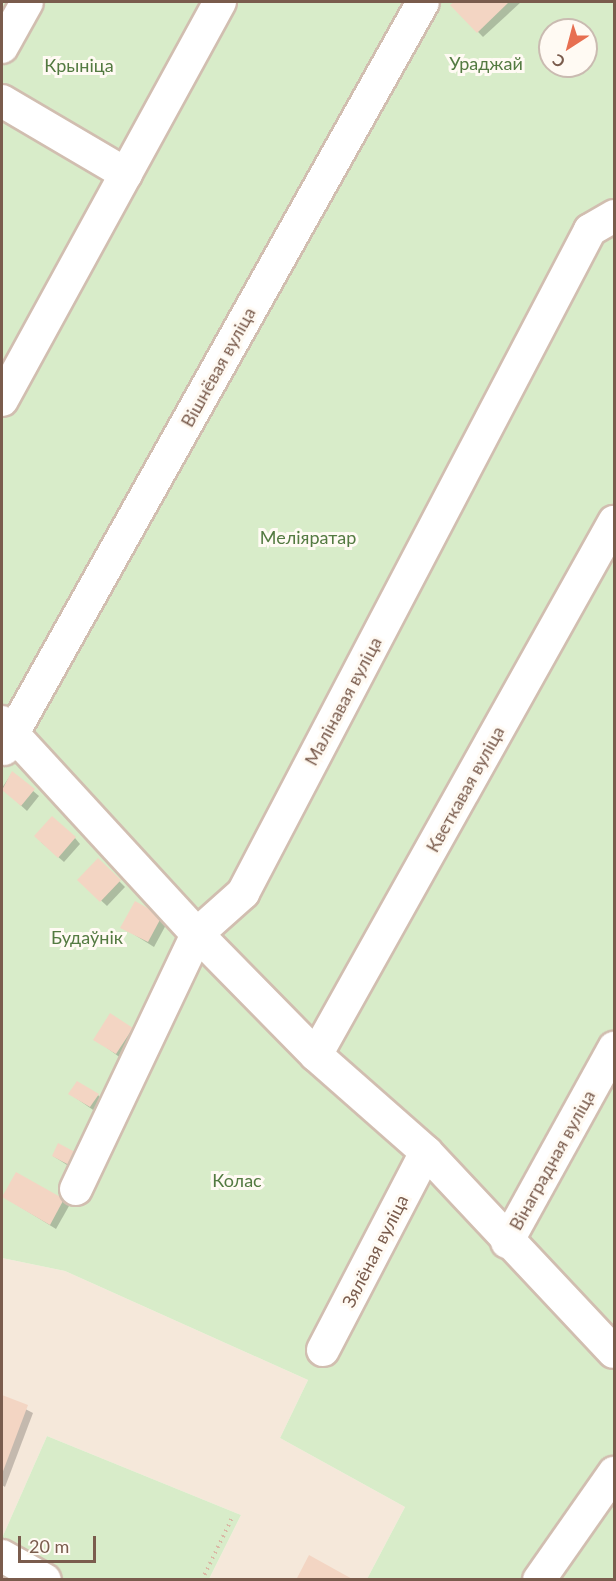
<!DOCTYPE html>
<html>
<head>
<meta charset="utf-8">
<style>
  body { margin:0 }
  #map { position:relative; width:616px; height:1581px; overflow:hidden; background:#fdf6ec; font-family:Lato,sans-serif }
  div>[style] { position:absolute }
  .residential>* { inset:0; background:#f5e8da }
  .green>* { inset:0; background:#d8ecc9 }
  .shadow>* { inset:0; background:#0003 }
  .building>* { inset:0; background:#f3d5c3 }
  .path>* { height:4px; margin-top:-2px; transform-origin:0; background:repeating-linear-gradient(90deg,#d9b8a5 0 1.5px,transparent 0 6px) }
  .roads { filter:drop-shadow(2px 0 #d1beb0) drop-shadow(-2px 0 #d1beb0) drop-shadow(0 2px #d1beb0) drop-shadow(0 -2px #d1beb0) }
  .minor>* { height:32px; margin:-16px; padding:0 16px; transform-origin:16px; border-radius:16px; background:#fff }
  span { translate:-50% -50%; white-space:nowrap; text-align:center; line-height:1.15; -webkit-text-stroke:6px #fffaf3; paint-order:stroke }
  .park-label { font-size:18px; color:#537a41 }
  .street-label { font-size:18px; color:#7a5c4d }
  .frame { position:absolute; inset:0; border:3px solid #7a5c4d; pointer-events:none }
  .north { position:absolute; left:538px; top:18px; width:60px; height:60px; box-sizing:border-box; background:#fffaf3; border:2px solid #cabbb1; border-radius:50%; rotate:216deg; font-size:16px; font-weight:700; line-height:24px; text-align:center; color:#7a5c4d }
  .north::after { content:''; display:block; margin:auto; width:21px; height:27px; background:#e76f51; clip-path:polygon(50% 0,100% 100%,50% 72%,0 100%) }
  .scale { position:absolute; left:18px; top:1536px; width:78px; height:27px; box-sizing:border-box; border:3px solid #7a5c4d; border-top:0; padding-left:8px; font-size:18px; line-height:21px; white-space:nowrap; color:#7a5c4d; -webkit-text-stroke:4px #fffaf3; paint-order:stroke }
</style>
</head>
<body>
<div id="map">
  <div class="residential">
    <div style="clip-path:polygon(2px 1258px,65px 1271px,308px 1380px,280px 1438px,405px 1507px,367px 1579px,209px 1579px,241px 1515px,47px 1436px,2px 1538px)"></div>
  </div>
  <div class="green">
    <div style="clip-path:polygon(evenodd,2px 2px,614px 2px,614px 1579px,367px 1579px,405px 1507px,280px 1438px,308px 1380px,65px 1271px,2px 1258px,2px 2px,550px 30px,586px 30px,586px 66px,550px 66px,550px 30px)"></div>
    <div style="clip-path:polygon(47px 1436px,241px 1515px,209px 1579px,2px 1580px,2px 1538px)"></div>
  </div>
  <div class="shadow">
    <div style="clip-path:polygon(456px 2px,521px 2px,483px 37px,452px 5px)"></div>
    <div style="clip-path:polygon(12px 773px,39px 796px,27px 811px,2px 788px)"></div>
    <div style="clip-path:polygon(75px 838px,80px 844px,64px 862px,41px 842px)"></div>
    <div style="clip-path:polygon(98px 860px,125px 887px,107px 906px,79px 880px)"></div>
    <div style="clip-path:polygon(161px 917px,167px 923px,154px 947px,122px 927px)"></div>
    <div style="clip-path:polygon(132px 1029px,138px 1035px,122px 1059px,95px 1039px)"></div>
    <div style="clip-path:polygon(70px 1094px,98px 1095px,103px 1101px,96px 1112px)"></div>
    <div style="clip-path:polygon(74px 1153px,80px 1159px,75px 1170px,53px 1156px)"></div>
    <div style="clip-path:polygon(4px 1197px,63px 1200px,69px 1206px,56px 1229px)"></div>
    <div style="clip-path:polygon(2px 1397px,33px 1413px,5px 1487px,2px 1485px)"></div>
  </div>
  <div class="building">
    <div style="clip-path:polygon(454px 2px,509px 2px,477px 33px,450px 5px)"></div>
    <div style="clip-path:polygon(12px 771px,35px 789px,21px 806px,2px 790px)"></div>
    <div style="clip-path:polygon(52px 816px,76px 837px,58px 858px,34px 836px)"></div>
    <div style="clip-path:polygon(98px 858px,121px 880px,100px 902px,77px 880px)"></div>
    <div style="clip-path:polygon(135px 901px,162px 916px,148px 942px,120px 928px)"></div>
    <div style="clip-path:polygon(110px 1013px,133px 1028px,116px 1054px,93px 1040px)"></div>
    <div style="clip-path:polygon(77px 1081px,99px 1094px,90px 1107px,68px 1094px)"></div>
    <div style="clip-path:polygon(58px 1143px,75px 1152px,69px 1165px,52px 1156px)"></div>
    <div style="clip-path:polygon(16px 1172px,64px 1199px,50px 1225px,2px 1197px)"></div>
    <div style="clip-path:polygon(2px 1395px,28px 1405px,2px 1474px)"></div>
    <div style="clip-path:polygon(309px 1555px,354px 1580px,296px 1580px)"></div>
  </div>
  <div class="path">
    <div style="left:202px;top:1580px;width:69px;rotate:-64.2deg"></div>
  </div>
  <div class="roads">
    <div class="minor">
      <div style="left:2px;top:47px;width:51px;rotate:-60.9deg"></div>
      <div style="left:2px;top:101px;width:144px;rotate:30.5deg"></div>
      <div style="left:2px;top:400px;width:454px;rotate:-61.3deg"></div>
      <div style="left:2px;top:722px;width:288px;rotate:47.4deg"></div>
      <div style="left:197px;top:934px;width:170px;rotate:45.5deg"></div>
      <div style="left:316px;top:1055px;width:147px;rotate:41.4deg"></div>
      <div style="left:426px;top:1152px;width:274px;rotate:46.8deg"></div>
      <div style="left:4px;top:749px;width:856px;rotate:-60.71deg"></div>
      <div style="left:316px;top:1055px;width:611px;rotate:-60.79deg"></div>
      <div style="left:76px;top:1189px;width:282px;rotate:-64.6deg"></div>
      <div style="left:197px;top:934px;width:62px;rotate:-41.7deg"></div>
      <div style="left:243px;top:893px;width:748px;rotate:-62.37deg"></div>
      <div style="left:590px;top:230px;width:28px;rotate:-30deg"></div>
      <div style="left:507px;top:1242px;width:222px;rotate:-61.1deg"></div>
      <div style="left:323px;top:1350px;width:223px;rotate:-62.5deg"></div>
      <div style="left:2px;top:1556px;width:49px;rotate:29.2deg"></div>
      <div style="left:539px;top:1580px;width:131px;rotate:-55deg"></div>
    </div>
  </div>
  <div class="park-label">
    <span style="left:486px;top:63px">Ураджай</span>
    <span style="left:79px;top:65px">Крыніца</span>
    <span style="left:308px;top:537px">Меліяратар</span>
    <span style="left:87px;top:937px">Будаўнік</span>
    <span style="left:237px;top:1180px">Колас</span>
  </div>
  <div class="street-label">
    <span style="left:218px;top:367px;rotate:-61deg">Вішнёвая вуліца</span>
    <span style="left:343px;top:701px;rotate:-62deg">Малінавая вуліца</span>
    <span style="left:465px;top:789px;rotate:-61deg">Кветкавая вуліца</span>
    <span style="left:552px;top:1160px;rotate:-61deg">Вінаградная вуліца</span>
    <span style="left:375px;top:1251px;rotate:-63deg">Зялёная вуліца</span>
  </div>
  <div class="frame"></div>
  <div class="north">С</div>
  <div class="scale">20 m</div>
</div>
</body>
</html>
